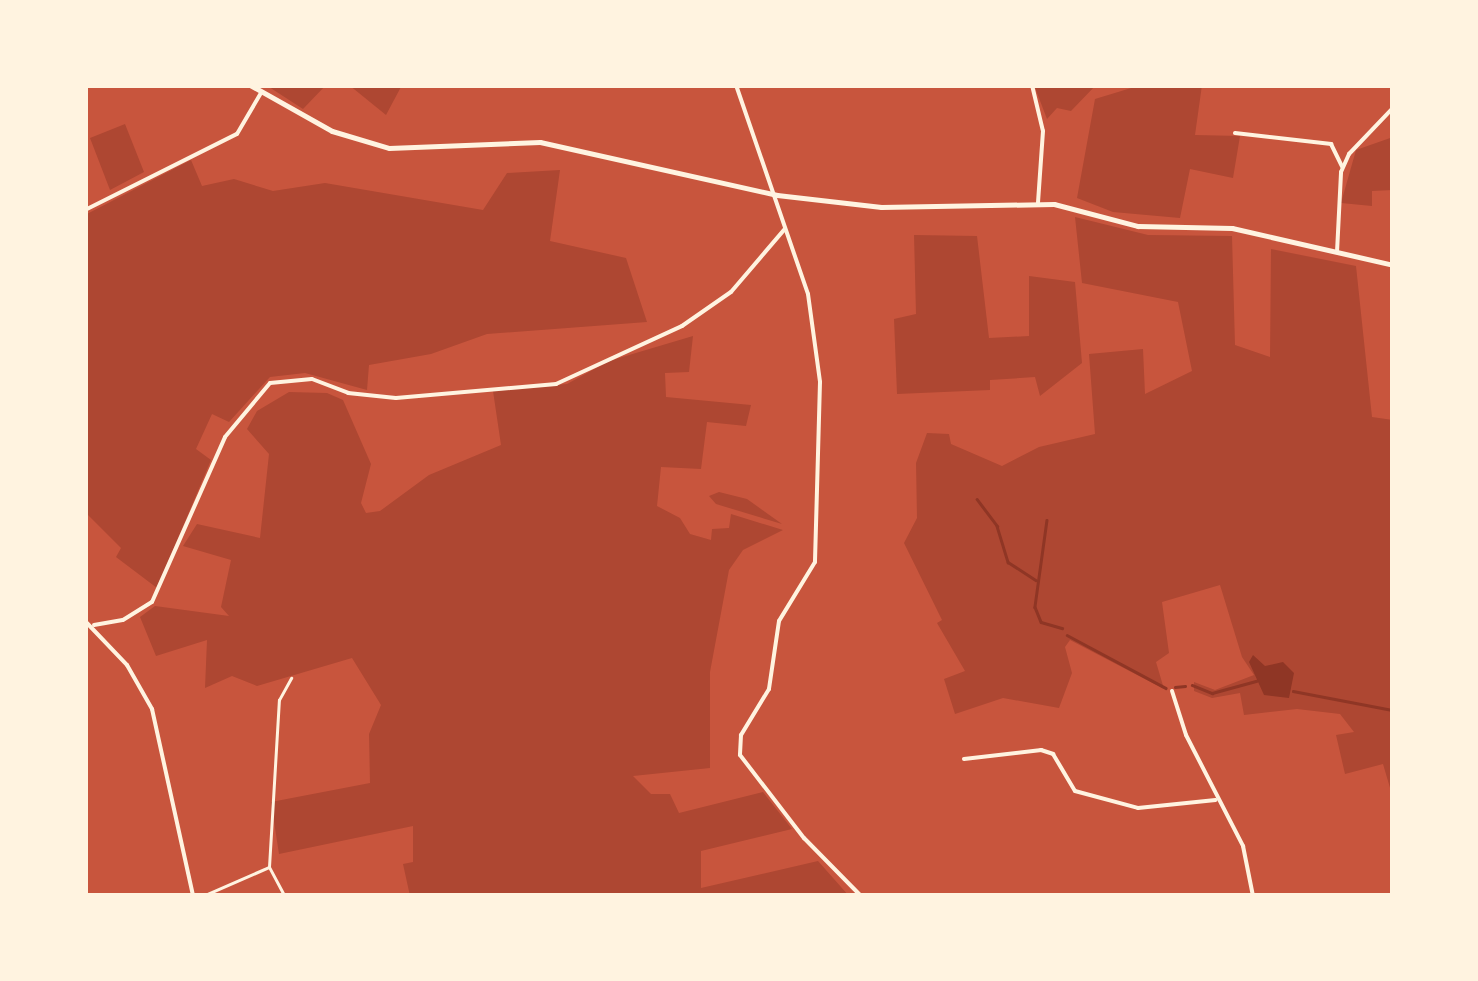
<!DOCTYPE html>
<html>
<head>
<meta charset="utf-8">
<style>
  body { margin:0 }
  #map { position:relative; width:1478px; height:981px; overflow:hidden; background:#c8553d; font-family:Helvetica,sans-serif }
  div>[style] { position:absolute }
  .green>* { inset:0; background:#ae4732 }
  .water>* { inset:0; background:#8f3625 }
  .stream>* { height:2.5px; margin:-1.25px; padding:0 1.25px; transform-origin:1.25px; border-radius:1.25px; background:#8f3625 }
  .service>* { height:2.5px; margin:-1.25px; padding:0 1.25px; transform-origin:1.25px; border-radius:1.25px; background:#fff3e0 }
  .minor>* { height:4px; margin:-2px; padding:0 2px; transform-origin:2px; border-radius:2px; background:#fff3e0 }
  .tertiary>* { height:5px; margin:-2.5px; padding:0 2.5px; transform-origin:2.5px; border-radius:2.5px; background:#fff3e0 }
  span { translate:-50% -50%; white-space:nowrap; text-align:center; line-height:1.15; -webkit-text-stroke:9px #fff3e0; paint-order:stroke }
  .frame { position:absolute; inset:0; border:88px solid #fff3e0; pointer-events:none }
</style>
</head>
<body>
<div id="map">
  <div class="green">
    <div style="clip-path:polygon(266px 85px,326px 85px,303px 109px)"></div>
    <div style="clip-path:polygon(349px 85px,402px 85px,386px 115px)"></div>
    <div style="clip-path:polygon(1034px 85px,1096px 85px,1071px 111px,1057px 108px,1047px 119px)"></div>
    <div style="clip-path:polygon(1141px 85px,1202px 85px,1195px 135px,1240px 136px,1233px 178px,1190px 169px,1180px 218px,1113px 212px,1077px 198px,1095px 99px)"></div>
    <div style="clip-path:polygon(125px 124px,144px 172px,110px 190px,90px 138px)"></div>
    <div style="clip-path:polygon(1393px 137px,1393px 190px,1372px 191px,1372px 206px,1341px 203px,1356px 150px)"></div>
    <div style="clip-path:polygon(191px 160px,202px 186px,234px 179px,273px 191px,325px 183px,483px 210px,507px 173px,560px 170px,550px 241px,626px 258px,647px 322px,487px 334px,431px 354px,369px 365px,367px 390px,305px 373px,270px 377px,229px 422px,212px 414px,196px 449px,211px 460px,157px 588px,116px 557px,121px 548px,85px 512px,85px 215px)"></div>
    <div style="clip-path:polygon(1075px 217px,1148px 235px,1232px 236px,1235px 345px,1270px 357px,1271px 249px,1356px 266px,1372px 417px,1393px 420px,1393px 798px,1383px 764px,1345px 774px,1336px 735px,1354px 732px,1340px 714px,1297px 709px,1244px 715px,1240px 693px,1212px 698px,1194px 691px,1194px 682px,1215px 690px,1254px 675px,1242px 657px,1220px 585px,1162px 602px,1169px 653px,1156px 662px,1164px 689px,1070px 640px,1065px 647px,1072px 673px,1059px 708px,1003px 698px,955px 714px,944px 679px,965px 671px,937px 623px,942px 620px,904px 543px,917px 518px,916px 463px,927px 433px,949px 434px,951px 444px,1002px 466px,1039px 447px,1095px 434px,1089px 354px,1143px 349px,1145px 394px,1192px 371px,1178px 302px,1082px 283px)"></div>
    <div style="clip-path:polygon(914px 235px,977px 236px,989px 338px,1029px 336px,1029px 276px,1075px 282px,1082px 363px,1040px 396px,1035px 377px,990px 380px,990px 390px,897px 394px,894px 319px,916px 314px)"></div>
    <div style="clip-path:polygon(693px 336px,689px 372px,665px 373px,666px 397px,751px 405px,746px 426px,707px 422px,701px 469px,661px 467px,657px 506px,680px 518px,690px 534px,711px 540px,712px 529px,729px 528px,731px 514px,783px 530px,743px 550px,729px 570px,710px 672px,710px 768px,633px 776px,651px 794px,670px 794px,679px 813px,763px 792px,792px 829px,701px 851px,701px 888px,818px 861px,849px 896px,410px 896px,403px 864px,413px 862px,413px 826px,279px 854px,271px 802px,370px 783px,369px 734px,381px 705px,352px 658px,257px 686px,232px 676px,205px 688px,207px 640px,156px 656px,140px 617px,155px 606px,229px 616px,221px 607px,231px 560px,183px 546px,197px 524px,260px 538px,269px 454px,247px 429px,257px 411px,289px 392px,327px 393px,343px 400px,371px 464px,361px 503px,366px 513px,380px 511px,429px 475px,501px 445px,493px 391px,567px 384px,609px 361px)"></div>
    <div style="clip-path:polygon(719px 492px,747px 499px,782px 524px,716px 504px,709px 496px)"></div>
  </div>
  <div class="water">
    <div style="clip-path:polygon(1253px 655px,1265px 666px,1283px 662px,1294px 673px,1289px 698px,1264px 695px,1249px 662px)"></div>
  </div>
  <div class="stream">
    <div style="left:977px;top:499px;width:34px;rotate:53deg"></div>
    <div style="left:997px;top:526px;width:38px;rotate:73deg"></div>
    <div style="left:1008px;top:562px;width:33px;rotate:33deg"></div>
    <div style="left:1047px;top:520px;width:88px;rotate:97.9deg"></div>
    <div style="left:1035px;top:607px;width:16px;rotate:68deg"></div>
    <div style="left:1041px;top:622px;width:22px;rotate:16deg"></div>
    <div style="left:1067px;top:635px;width:112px;rotate:28.2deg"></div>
    <div style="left:1192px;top:685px;width:22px;rotate:22deg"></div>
    <div style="left:1212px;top:693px;width:46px;rotate:-15.3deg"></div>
    <div style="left:1175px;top:687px;width:10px;rotate:-6deg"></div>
    <div style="left:1293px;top:691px;width:102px;rotate:10.8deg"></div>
  </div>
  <div class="service">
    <div style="left:270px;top:868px;width:32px;rotate:62deg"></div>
    <div style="left:203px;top:896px;width:72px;rotate:-23.7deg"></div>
    <div style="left:269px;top:867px;width:167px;rotate:-86.6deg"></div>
    <div style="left:279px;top:700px;width:25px;rotate:-61deg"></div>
  </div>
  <div class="minor">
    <div style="left:736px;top:85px;width:221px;rotate:71deg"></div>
    <div style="left:808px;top:294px;width:89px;rotate:82.2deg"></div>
    <div style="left:820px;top:382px;width:180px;rotate:91.6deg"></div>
    <div style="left:815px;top:562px;width:69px;rotate:121.4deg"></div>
    <div style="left:779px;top:621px;width:69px;rotate:98.4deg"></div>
    <div style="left:769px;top:689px;width:54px;rotate:121.3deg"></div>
    <div style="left:741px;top:735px;width:20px;rotate:93deg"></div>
    <div style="left:740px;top:755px;width:105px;rotate:52.4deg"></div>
    <div style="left:804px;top:838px;width:81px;rotate:45.5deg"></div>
    <div style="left:1032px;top:85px;width:47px;rotate:76.6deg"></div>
    <div style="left:1043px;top:131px;width:72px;rotate:94deg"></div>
    <div style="left:1235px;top:133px;width:97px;rotate:6.5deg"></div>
    <div style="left:1331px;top:144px;width:25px;rotate:64deg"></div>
    <div style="left:85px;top:210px;width:170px;rotate:-26.6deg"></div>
    <div style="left:237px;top:134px;width:48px;rotate:-59.7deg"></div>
    <div style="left:1337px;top:252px;width:80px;rotate:-87.1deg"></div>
    <div style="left:1341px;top:172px;width:20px;rotate:-66deg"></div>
    <div style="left:1349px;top:154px;width:64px;rotate:-46.3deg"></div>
    <div style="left:85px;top:621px;width:61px;rotate:46.3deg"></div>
    <div style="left:127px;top:665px;width:51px;rotate:60.4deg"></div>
    <div style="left:152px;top:709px;width:191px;rotate:77.6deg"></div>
    <div style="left:94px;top:625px;width:29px;rotate:-10deg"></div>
    <div style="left:123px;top:620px;width:34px;rotate:-32deg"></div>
    <div style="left:152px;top:602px;width:180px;rotate:-66.1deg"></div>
    <div style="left:225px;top:437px;width:70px;rotate:-50.2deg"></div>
    <div style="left:270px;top:383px;width:42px;rotate:-5.4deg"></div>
    <div style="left:312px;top:379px;width:39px;rotate:21deg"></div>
    <div style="left:348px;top:393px;width:48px;rotate:5.9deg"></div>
    <div style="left:396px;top:398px;width:161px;rotate:-5deg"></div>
    <div style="left:556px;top:384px;width:139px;rotate:-24.7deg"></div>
    <div style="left:682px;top:326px;width:60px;rotate:-34.8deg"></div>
    <div style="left:731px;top:292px;width:82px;rotate:-49.5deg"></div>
    <div style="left:1172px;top:691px;width:46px;rotate:72.3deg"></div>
    <div style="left:1186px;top:735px;width:125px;rotate:62.8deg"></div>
    <div style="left:1243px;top:846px;width:51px;rotate:78.7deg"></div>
    <div style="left:964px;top:759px;width:78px;rotate:-6.7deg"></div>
    <div style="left:1041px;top:750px;width:13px;rotate:18deg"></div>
    <div style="left:1053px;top:754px;width:43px;rotate:59.3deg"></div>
    <div style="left:1075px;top:791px;width:65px;rotate:15.1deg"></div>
    <div style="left:1138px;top:808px;width:78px;rotate:-5.9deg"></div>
  </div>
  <div class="tertiary">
    <div style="left:250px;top:85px;width:94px;rotate:29.3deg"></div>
    <div style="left:332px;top:131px;width:59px;rotate:16.6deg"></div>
    <div style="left:389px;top:148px;width:151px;rotate:-2.3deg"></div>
    <div style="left:540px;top:142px;width:243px;rotate:12.6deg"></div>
    <div style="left:777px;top:195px;width:105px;rotate:6.6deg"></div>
    <div style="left:881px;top:207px;width:173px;rotate:-1deg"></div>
    <div style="left:1054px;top:204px;width:87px;rotate:14.7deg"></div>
    <div style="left:1138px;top:226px;width:94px;rotate:1.2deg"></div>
    <div style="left:1232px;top:228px;width:165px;rotate:12.9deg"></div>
  </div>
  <div class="frame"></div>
</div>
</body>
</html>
